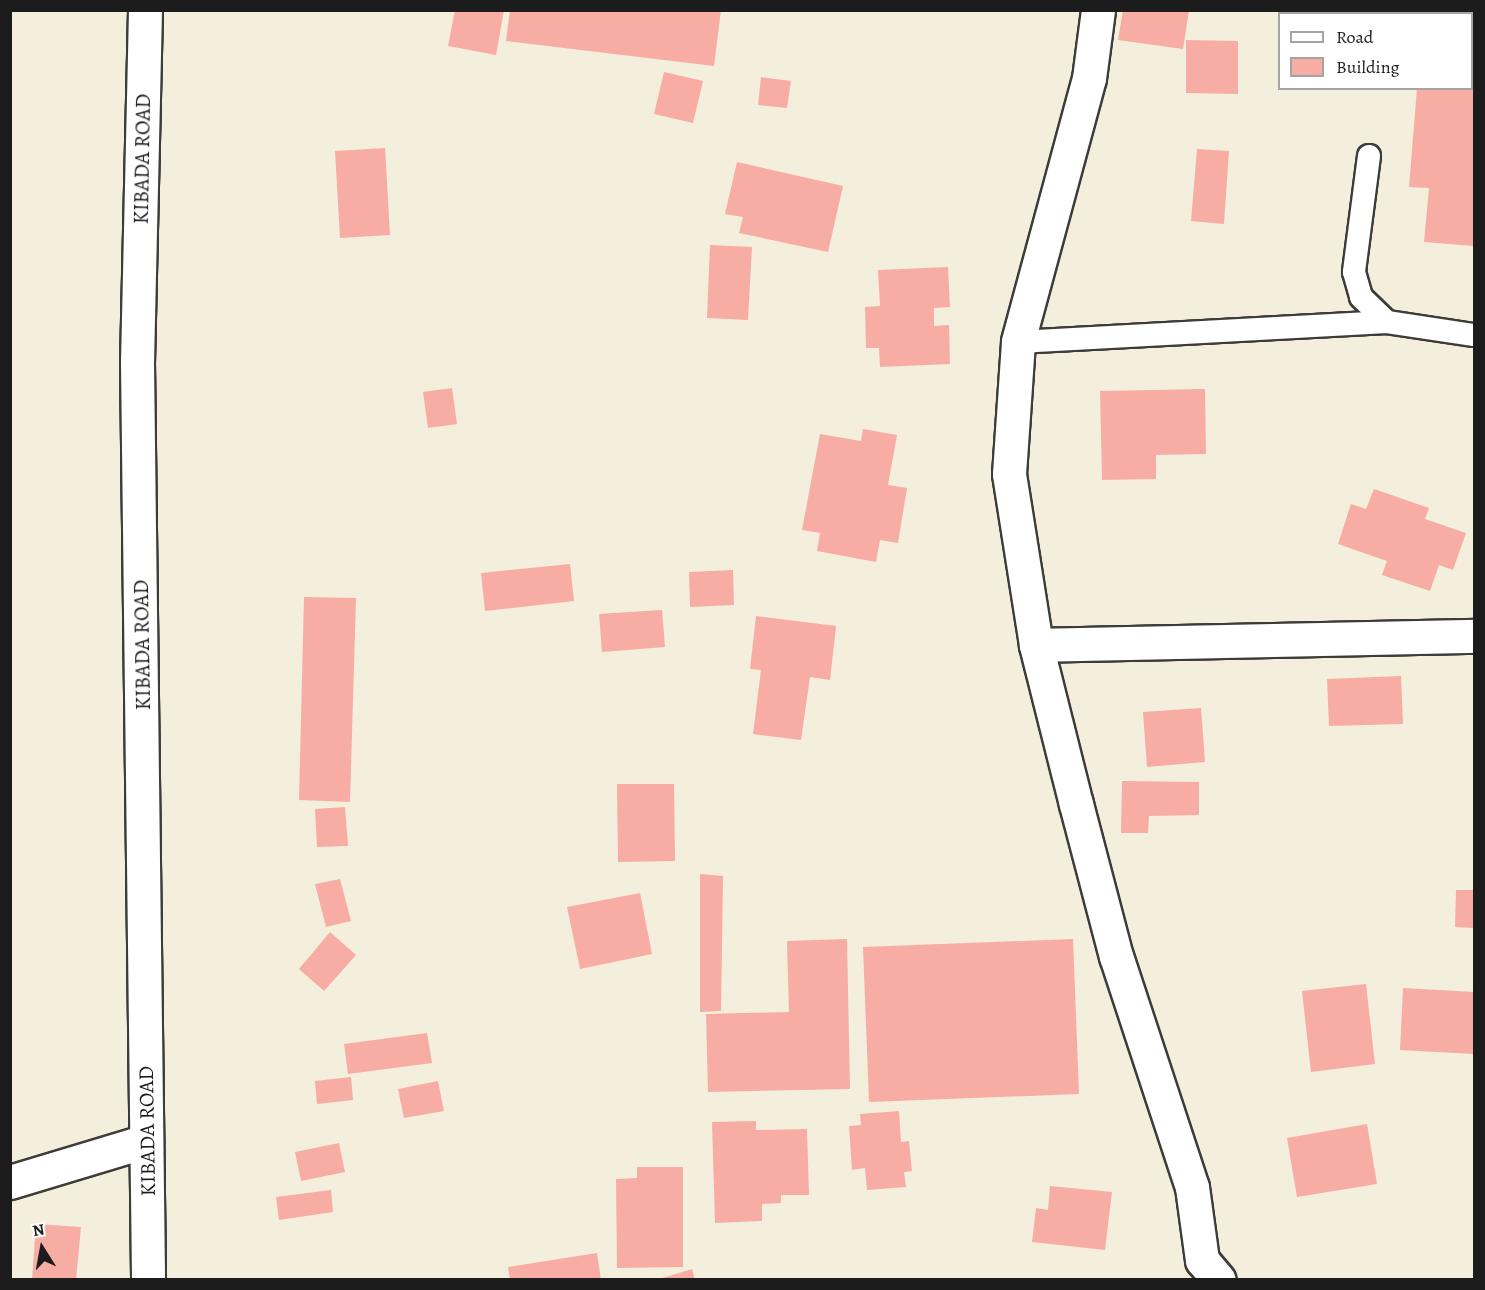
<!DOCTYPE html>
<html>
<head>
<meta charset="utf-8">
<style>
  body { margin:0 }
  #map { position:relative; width:1485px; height:1290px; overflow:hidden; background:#f4eedc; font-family:Alegreya,serif }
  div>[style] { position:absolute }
  .building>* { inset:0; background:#f8ada4 }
  .roads { filter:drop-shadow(2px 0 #3c3c39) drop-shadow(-2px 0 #3c3c39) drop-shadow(0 2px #3c3c39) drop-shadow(0 -2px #3c3c39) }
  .lane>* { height:22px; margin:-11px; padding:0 11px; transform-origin:11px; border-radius:11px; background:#fff }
  .street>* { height:33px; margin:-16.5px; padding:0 16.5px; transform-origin:16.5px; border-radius:16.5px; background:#fff }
  .secondary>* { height:33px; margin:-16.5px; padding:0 16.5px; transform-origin:16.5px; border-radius:16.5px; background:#fff }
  span { translate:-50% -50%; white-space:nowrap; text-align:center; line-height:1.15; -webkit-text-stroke:5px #fff; paint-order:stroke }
  .street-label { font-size:21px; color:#1c1c1c }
  .frame { position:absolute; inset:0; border:12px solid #1c1c1c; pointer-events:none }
  .legend { position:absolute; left:1278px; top:12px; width:195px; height:78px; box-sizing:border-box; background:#fff; border:2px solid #a4a4a4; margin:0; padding:8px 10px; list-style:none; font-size:18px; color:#1c1c1c }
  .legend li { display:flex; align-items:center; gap:12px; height:30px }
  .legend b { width:30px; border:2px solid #a4a4a4 }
  .north { position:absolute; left:12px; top:1218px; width:60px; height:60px; -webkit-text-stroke:4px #fff; paint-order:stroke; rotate:349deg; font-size:16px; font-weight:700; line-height:24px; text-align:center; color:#1c1c1c }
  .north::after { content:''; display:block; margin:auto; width:21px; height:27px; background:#1c1c1c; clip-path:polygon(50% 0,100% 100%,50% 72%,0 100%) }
</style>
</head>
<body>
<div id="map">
  <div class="building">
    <div style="clip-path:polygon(455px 10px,504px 10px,496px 55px,448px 46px)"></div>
    <div style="clip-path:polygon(510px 10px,721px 10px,714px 66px,506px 41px)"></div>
    <div style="clip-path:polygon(1123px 10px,1189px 10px,1183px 49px,1118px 40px)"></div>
    <div style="clip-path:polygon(1448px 10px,1474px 10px,1474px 246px,1424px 242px,1429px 188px,1409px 187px,1417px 88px,1472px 88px,1472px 14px)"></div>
    <div style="clip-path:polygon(1186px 40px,1238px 41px,1238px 94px,1186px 93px)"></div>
    <div style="clip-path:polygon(664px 72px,703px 81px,693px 123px,654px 114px)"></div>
    <div style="clip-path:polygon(761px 77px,791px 81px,787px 108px,758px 105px)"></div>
    <div style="clip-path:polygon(385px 148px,390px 235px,340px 238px,335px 151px)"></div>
    <div style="clip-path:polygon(1197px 149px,1229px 151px,1224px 224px,1191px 221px)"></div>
    <div style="clip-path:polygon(737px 162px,843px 186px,828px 252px,739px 233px,743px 217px,725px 214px)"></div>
    <div style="clip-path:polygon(710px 245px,752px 247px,748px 320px,707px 318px)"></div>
    <div style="clip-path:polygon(948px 267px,950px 307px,934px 308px,934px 326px,949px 325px,950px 364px,880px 367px,879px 348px,866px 348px,865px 307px,880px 306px,878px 270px)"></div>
    <div style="clip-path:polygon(452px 388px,457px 424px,428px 428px,423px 392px)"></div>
    <div style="clip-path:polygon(1205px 389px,1206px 454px,1156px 455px,1156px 479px,1102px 480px,1100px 391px)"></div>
    <div style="clip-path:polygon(863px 429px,897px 435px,888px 485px,907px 488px,898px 543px,880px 540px,876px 562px,817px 551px,820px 533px,802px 530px,820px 434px,861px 441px)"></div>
    <div style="clip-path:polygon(1374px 489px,1429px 508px,1425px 519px,1466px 533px,1453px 570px,1439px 565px,1430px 591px,1382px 575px,1387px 561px,1338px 544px,1351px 504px,1366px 509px)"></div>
    <div style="clip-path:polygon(570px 564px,574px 601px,485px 611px,481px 573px)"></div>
    <div style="clip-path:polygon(733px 570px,734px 605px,690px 607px,689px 572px)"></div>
    <div style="clip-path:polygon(304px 597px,356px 598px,350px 802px,299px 800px)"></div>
    <div style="clip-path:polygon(662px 610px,665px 647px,602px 652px,599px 614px)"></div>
    <div style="clip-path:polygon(756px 616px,836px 626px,830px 680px,810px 677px,801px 740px,753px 734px,761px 670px,750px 669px)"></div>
    <div style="clip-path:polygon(1401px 676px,1403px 724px,1329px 726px,1327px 679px)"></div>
    <div style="clip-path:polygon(1201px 708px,1205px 762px,1147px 767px,1143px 712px)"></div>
    <div style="clip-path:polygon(1122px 781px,1199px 782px,1199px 815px,1149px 816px,1148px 833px,1121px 833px)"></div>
    <div style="clip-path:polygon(617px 784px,674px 784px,675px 861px,618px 862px)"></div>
    <div style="clip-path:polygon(345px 807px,348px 846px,317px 847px,315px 809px)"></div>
    <div style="clip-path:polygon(700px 874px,723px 876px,721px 1011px,700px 1012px)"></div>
    <div style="clip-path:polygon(340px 879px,351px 921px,326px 927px,315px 884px)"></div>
    <div style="clip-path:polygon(1456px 890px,1474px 890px,1474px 928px,1455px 927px)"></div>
    <div style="clip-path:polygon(640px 893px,652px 954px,580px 969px,567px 907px)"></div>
    <div style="clip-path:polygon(330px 932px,356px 955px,324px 991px,299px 969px)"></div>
    <div style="clip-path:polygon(847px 939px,850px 1089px,708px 1092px,706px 1014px,789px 1012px,787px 941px)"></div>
    <div style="clip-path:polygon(1073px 939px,1079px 1094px,869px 1102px,863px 947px)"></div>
    <div style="clip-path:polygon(1366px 984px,1375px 1064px,1311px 1072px,1302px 991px)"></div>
    <div style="clip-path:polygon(1403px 988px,1474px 992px,1474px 1054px,1400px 1050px)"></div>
    <div style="clip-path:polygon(427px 1033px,432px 1063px,348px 1074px,344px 1044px)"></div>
    <div style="clip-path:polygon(351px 1077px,353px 1100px,317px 1104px,315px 1081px)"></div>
    <div style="clip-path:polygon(438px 1081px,444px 1111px,404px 1118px,398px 1089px)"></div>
    <div style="clip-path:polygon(899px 1111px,901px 1142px,909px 1141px,912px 1171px,904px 1172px,906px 1187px,867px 1190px,865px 1168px,852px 1170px,849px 1126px,861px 1125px,860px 1114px)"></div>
    <div style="clip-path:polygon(756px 1121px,756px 1130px,807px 1129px,809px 1195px,781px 1195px,781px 1203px,762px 1204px,762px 1221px,715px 1223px,712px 1122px)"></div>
    <div style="clip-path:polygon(1367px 1124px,1377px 1184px,1297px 1197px,1287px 1138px)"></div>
    <div style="clip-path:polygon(339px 1143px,345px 1172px,301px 1181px,295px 1152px)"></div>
    <div style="clip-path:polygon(637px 1167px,683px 1167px,683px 1267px,617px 1268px,616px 1179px,637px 1178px)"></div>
    <div style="clip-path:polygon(1050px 1186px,1112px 1192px,1105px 1250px,1032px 1242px,1036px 1208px,1048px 1210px)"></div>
    <div style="clip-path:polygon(331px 1190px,333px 1212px,279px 1220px,276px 1197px)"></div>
    <div style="clip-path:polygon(36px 1224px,81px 1227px,76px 1280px,32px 1280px)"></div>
    <div style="clip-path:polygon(597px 1253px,601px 1280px,510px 1280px,508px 1267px)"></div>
    <div style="clip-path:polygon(692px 1269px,695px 1280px,659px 1280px,659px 1279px)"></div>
  </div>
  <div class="roads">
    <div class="lane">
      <div style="left:1369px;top:156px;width:117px;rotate:97.4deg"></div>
      <div style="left:1354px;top:272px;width:26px;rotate:74deg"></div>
      <div style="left:1361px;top:297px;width:36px;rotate:44deg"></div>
      <div style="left:1387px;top:322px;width:88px;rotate:8.5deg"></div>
      <div style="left:1018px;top:342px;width:370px;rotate:-3.1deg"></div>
    </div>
    <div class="street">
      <div style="left:1098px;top:10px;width:69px;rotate:97.5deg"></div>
      <div style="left:1089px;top:78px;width:273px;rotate:105.1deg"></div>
      <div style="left:1018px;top:342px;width:132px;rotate:93.9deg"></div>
      <div style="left:1009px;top:474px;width:173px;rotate:81deg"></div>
      <div style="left:1036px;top:645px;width:164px;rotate:75.9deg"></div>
      <div style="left:1076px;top:804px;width:157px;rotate:75.3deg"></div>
      <div style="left:1116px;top:956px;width:243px;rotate:71.8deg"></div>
      <div style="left:1192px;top:1187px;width:74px;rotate:82.2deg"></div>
      <div style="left:1202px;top:1260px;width:26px;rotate:50deg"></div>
      <div style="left:1036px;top:645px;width:438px;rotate:-1.2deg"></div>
      <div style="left:10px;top:1182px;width:142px;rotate:-16.8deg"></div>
    </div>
    <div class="secondary">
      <div style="left:145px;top:10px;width:352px;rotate:91.3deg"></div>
      <div style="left:137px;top:362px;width:918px;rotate:89.31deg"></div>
    </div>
  </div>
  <div class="street-label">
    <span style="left:142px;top:159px;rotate:-89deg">KIBADA ROAD</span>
    <span style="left:142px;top:645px;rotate:-91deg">KIBADA ROAD</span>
    <span style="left:147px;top:1131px;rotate:-91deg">KIBADA ROAD</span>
  </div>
  <div class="frame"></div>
  <ul class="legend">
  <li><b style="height:8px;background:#fff"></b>Road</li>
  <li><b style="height:16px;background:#f8ada4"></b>Building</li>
  </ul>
  <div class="north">N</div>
</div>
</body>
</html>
